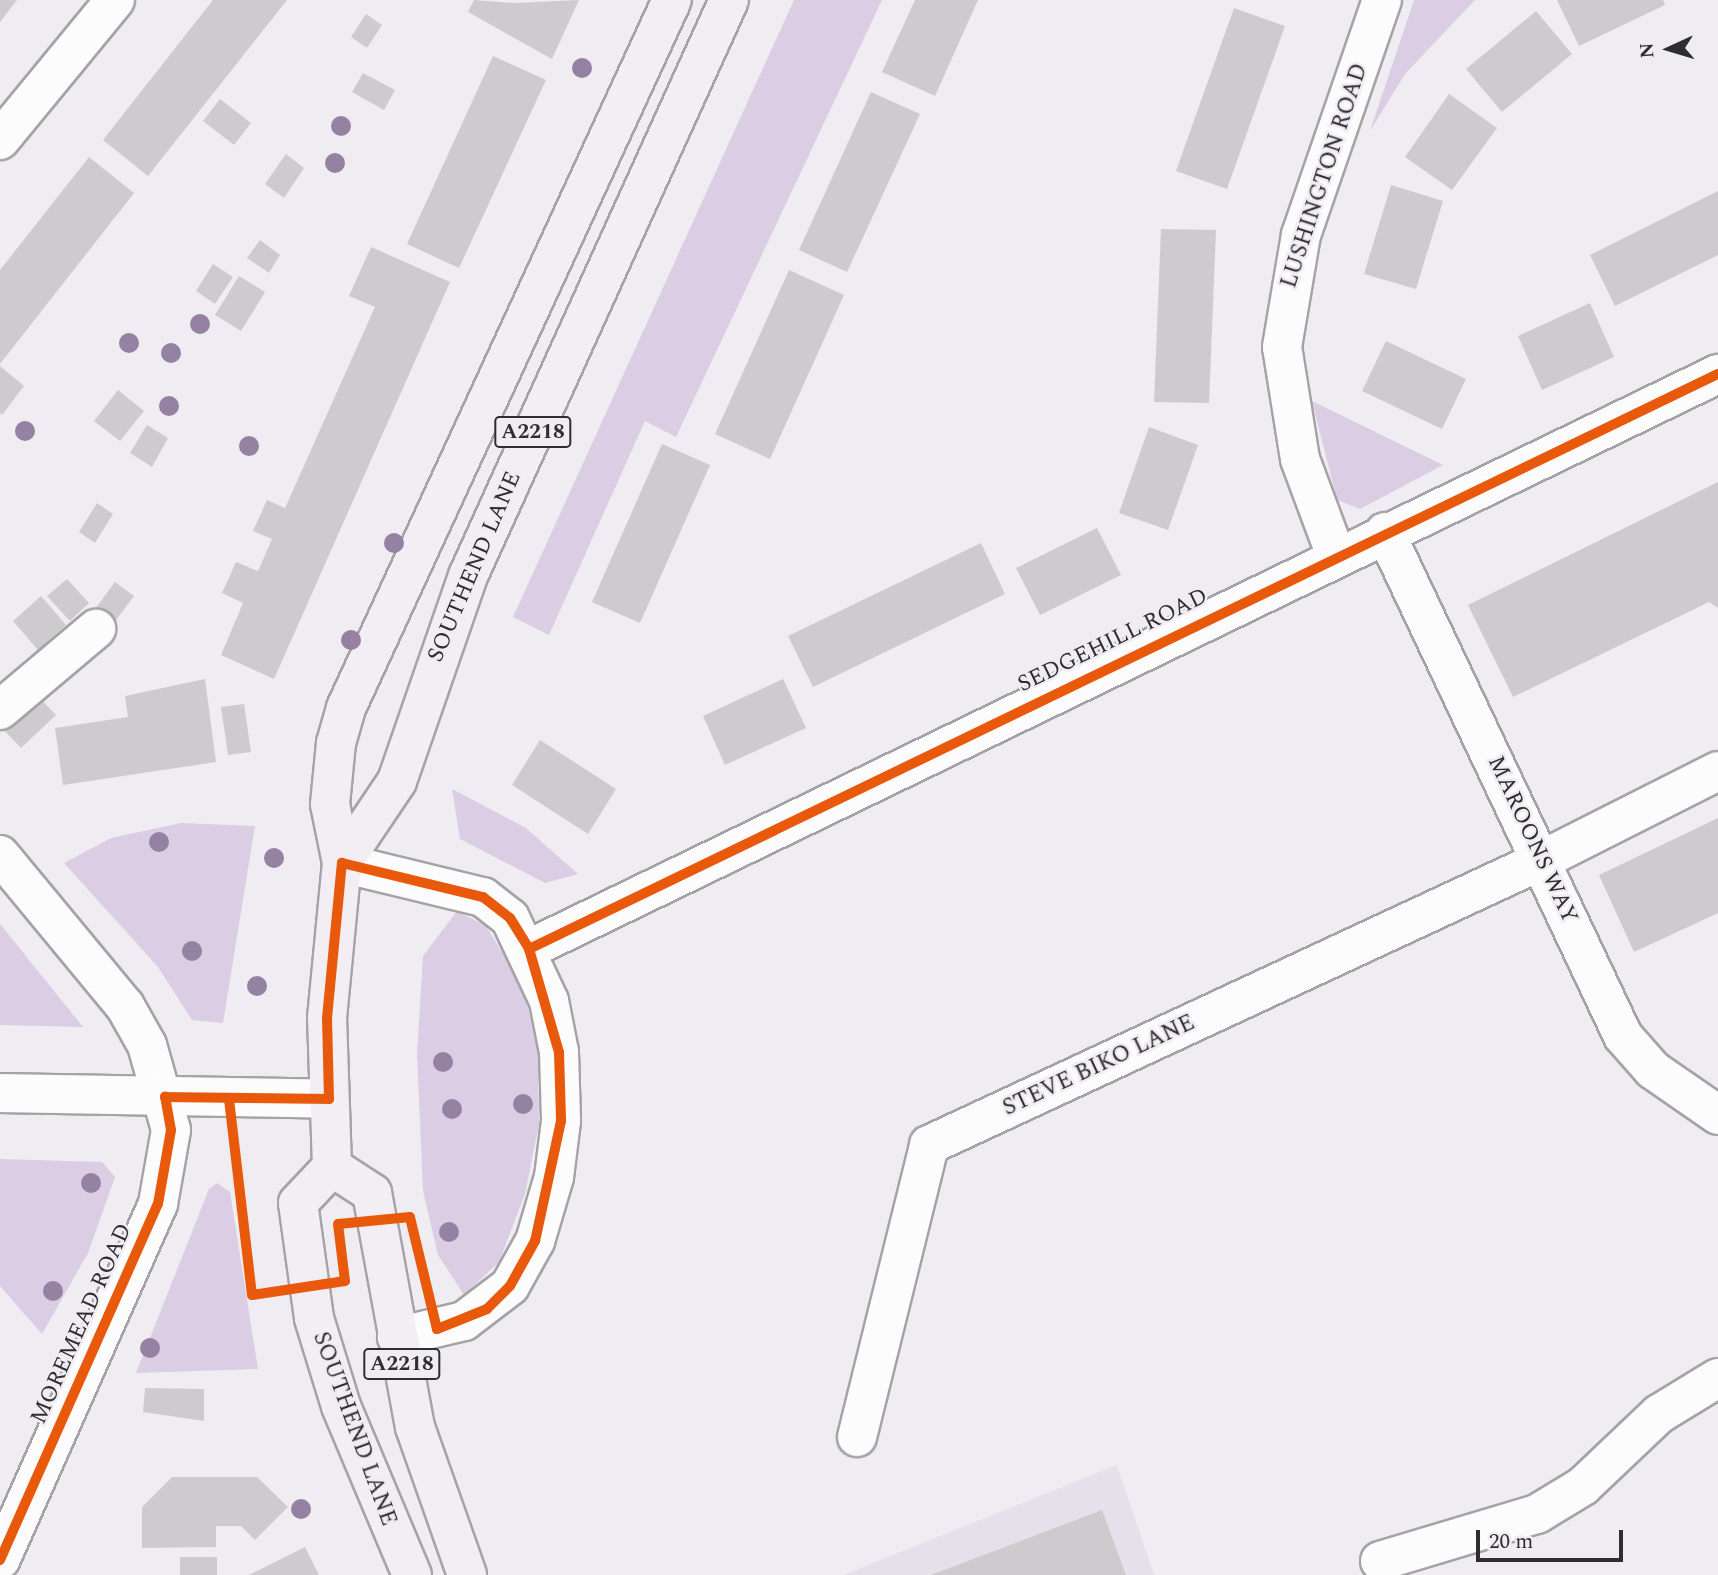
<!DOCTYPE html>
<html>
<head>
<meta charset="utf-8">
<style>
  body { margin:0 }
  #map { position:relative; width:1718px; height:1575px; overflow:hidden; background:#efedf1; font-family:Spectral,serif }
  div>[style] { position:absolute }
  .built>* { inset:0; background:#e6e0ea }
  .green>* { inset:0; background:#dacde4 }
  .building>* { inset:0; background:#cdcbce }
  .roads { filter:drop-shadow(2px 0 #a5a3a6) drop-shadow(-2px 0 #a5a3a6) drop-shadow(0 2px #a5a3a6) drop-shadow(0 -2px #a5a3a6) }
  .minor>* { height:38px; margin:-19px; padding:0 19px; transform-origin:19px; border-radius:19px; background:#fdfcfd }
  .major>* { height:38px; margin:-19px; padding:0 19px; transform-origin:19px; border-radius:19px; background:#f2eef4 }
  .cycleway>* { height:10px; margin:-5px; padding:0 5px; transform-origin:5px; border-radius:5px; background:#e8590c }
  .trees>* { width:20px; height:20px; margin:-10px; border-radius:50%; background:#9582a2 }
  span { translate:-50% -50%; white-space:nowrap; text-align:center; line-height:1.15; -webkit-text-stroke:5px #efecf2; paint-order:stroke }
  .shield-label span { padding:2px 5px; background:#efecf2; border:2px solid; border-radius:5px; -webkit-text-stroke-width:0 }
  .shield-label { font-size:21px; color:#2e2d2f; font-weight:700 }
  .street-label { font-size:23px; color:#2e2d2f }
  .north { position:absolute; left:1634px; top:14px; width:70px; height:70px; -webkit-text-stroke:5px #efecf2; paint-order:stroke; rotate:266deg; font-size:19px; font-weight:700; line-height:28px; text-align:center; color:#2e2d2f }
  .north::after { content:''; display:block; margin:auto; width:24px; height:32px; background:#2e2d2f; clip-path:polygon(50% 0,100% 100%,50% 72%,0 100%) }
  .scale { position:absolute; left:1476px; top:1530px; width:147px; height:32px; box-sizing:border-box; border:4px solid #2e2d2f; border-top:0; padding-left:9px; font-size:21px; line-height:24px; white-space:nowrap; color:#2e2d2f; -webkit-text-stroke:5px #efecf2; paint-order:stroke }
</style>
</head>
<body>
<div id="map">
  <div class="built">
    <div style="clip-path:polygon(1117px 1465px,1154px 1575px,843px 1575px)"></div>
  </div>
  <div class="green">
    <div style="clip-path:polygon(794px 0,882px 0,676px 437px,645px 421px,549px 635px,513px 617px)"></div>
    <div style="clip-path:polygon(1414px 0,1475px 0,1405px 74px,1370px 131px)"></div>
    <div style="clip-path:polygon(1312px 401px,1443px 465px,1360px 509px,1337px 500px)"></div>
    <div style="clip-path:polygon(452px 789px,526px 828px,578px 874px,545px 883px,460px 839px)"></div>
    <div style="clip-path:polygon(181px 823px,255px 826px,223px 1023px,192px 1020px,158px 967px,64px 863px,111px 838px)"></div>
    <div style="clip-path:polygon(457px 911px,486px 926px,523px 986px,538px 1050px,539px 1124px,525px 1194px,499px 1262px,464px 1295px,438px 1255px,423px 1191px,417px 1053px,423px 956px)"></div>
    <div style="clip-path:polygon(0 924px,83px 1027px,0 1025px)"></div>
    <div style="clip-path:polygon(0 1159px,102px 1162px,115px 1177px,88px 1253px,42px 1334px,0 1286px)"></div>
    <div style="clip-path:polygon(217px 1183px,230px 1192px,258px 1369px,136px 1373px,209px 1189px)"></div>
  </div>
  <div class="building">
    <div style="clip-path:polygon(0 0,17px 0,0 22px)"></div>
    <div style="clip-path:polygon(213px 0,287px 0,148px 176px,103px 140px)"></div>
    <div style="clip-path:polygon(474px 0,514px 3px,579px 0,552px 59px,468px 12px)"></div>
    <div style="clip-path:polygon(915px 0,978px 0,935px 96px,882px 72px)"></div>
    <div style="clip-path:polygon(1557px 0,1663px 0,1665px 5px,1579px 46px)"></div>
    <div style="clip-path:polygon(1234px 8px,1285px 26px,1227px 189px,1176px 171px)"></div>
    <div style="clip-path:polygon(1536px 11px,1572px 54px,1502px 112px,1466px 69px)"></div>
    <div style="clip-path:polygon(366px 14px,382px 25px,367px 48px,351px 37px)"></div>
    <div style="clip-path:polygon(493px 56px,546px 80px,459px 268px,407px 244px)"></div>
    <div style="clip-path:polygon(363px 73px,395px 90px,384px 110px,352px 92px)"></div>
    <div style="clip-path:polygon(871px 92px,920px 114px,847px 272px,799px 250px)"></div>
    <div style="clip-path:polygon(1449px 94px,1497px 128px,1452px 190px,1405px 157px)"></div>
    <div style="clip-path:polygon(220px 99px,251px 123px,234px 145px,203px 121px)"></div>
    <div style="clip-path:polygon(286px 154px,304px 168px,284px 198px,265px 184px)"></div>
    <div style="clip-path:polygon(89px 157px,134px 193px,0 364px,0 270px)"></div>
    <div style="clip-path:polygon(1391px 185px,1443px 201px,1416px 289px,1364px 274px)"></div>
    <div style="clip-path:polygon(1718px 191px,1718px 255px,1615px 306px,1590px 255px)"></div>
    <div style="clip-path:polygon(1161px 229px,1216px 230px,1209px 403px,1154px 402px)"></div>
    <div style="clip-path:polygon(260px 240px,280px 255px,269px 273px,247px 258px)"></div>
    <div style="clip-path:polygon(371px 247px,450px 282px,274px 679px,221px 655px,243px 603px,222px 593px,236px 562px,258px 571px,272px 539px,253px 531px,267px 500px,285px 508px,375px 307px,349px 296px)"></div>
    <div style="clip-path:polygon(213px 264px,233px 277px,215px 304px,196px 291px)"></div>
    <div style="clip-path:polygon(789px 270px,844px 295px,770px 459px,715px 434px)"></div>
    <div style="clip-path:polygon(239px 276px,265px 292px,241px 331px,215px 315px)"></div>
    <div style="clip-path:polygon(1590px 303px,1614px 357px,1542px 390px,1518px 336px)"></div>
    <div style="clip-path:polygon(1386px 341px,1466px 379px,1442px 429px,1362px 391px)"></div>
    <div style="clip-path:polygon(0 366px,24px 386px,2px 415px,0 413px)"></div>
    <div style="clip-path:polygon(118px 390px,144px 411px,120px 441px,94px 421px)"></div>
    <div style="clip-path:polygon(147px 425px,168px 438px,152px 467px,130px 453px)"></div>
    <div style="clip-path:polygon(1149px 427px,1198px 445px,1168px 530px,1119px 513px)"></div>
    <div style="clip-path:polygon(662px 444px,710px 465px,640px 623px,592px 602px)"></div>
    <div style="clip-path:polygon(1718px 482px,1718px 608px,1709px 602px,1513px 697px,1468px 605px)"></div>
    <div style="clip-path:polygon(97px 503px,113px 514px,95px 543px,79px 532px)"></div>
    <div style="clip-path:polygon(1097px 528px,1121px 575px,1040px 615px,1016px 568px)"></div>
    <div style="clip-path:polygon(981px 543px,1005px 594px,813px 687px,788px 636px)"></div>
    <div style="clip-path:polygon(67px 579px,89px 603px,70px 621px,47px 596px)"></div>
    <div style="clip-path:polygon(115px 582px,134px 596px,114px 623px,95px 609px)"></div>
    <div style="clip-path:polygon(41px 596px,66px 625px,38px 650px,13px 621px)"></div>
    <div style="clip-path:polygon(205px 679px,216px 762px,63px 785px,55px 728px,128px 717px,125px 696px)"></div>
    <div style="clip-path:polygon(783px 679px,806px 728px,725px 765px,703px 716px)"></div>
    <div style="clip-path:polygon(33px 691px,56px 715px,21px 748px,0 726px)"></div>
    <div style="clip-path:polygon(244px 704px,251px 752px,228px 755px,221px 707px)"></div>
    <div style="clip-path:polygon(540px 740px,616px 789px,588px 834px,512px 785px)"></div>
    <div style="clip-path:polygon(1718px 818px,1718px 913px,1634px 952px,1599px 875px)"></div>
    <div style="clip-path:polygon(145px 1388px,204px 1389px,204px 1421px,143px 1412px)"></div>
    <div style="clip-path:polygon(172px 1477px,257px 1477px,288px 1507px,255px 1540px,241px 1526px,216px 1526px,216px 1547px,142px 1548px,142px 1507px)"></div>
    <div style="clip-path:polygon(1102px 1510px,1126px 1575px,931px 1575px)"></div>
    <div style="clip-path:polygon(305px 1547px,319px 1575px,249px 1575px)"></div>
    <div style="clip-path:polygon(180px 1557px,217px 1557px,217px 1575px,180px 1575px)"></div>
  </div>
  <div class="roads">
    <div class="minor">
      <div style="left:0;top:140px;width:181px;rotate:-50.6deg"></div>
      <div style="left:1385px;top:532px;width:557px;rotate:64.72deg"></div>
      <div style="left:1623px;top:1036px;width:45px;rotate:48.6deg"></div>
      <div style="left:1653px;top:1070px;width:79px;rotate:34.7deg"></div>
      <div style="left:1336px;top:556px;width:103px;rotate:-110.4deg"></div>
      <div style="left:1300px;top:459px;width:113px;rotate:-99.1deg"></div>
      <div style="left:1282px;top:347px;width:114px;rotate:-80.4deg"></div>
      <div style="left:1301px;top:235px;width:249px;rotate:-71deg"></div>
      <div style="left:0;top:710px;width:126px;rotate:-40.2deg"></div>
      <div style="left:0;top:855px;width:196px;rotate:50.4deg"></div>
      <div style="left:125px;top:1006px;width:45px;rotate:60.6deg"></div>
      <div style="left:147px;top:1045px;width:88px;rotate:74.2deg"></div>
      <div style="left:171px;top:1130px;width:75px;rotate:100deg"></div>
      <div style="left:158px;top:1204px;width:389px;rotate:113.9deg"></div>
      <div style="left:342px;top:863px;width:145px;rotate:13.6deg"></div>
      <div style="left:483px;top:897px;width:34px;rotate:38deg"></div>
      <div style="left:510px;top:918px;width:92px;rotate:64.8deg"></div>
      <div style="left:549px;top:1001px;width:52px;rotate:78.9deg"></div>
      <div style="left:559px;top:1052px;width:69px;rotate:88.3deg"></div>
      <div style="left:561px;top:1121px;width:56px;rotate:97.1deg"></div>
      <div style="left:554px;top:1177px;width:67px;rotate:106.5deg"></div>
      <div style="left:535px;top:1241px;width:51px;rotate:119.1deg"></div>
      <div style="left:510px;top:1286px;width:58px;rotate:142.7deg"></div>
      <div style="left:464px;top:1321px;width:69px;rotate:166.6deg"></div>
      <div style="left:529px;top:949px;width:1321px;rotate:-25.81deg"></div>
      <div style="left:0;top:1093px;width:329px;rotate:1deg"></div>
      <div style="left:857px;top:1437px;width:301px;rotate:-76.1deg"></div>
      <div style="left:929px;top:1145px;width:676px;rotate:-24.93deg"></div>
      <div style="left:1542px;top:860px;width:197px;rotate:-26.8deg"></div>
      <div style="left:1380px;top:1561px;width:164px;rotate:-16.7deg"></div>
      <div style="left:1537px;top:1514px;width:54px;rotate:-31.3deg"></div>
      <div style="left:1583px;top:1486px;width:105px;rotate:-43.5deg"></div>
      <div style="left:1659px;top:1414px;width:69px;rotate:-31.4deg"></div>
    </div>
    <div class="major">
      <div style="left:342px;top:863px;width:99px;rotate:-56.1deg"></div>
      <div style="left:397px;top:781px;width:217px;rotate:-70.9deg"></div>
      <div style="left:468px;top:576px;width:632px;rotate:-65.62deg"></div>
      <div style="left:332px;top:1167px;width:48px;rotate:33deg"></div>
      <div style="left:372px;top:1193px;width:238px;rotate:79.6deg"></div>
      <div style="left:415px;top:1427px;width:157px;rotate:70.6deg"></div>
      <div style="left:412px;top:1575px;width:183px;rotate:-112.8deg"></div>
      <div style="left:341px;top:1406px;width:92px;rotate:-107.1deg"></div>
      <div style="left:314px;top:1318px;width:116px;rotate:-97.9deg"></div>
      <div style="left:298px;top:1203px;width:50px;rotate:-46.6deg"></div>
      <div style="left:332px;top:1167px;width:149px;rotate:-91.9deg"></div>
      <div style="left:327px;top:1018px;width:156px;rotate:-84.5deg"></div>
      <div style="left:342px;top:863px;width:60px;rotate:-101.5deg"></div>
      <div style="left:330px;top:804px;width:61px;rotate:-84.4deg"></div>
      <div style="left:336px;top:743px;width:36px;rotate:-74deg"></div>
      <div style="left:346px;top:708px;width:779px;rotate:-65.28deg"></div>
    </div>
  </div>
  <div class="cycleway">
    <div style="left:529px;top:949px;width:1321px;rotate:-25.81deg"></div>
    <div style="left:0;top:1560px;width:389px;rotate:-66.1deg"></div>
    <div style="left:158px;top:1204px;width:75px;rotate:-80deg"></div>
    <div style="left:171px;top:1130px;width:34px;rotate:-100deg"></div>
    <div style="left:165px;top:1097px;width:164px;rotate:0.7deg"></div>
    <div style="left:329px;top:1099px;width:81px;rotate:-91.4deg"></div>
    <div style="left:327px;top:1018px;width:156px;rotate:-84.5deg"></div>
    <div style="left:342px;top:863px;width:145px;rotate:13.6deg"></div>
    <div style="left:483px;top:897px;width:34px;rotate:38deg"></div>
    <div style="left:510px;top:918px;width:36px;rotate:58deg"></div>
    <div style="left:529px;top:949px;width:107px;rotate:73.8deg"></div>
    <div style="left:559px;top:1052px;width:69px;rotate:88.3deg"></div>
    <div style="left:561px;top:1121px;width:123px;rotate:102.2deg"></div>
    <div style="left:535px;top:1241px;width:51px;rotate:119.1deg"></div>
    <div style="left:510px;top:1286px;width:33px;rotate:135deg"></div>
    <div style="left:487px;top:1309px;width:54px;rotate:158.2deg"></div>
    <div style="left:437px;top:1329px;width:115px;rotate:-103.6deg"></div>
    <div style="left:410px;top:1217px;width:72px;rotate:174.4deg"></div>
    <div style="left:338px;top:1224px;width:57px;rotate:83deg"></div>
    <div style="left:345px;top:1281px;width:94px;rotate:171.4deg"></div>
    <div style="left:252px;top:1295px;width:196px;rotate:-96.7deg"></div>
  </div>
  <div class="trees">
    <div style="left:582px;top:68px"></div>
    <div style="left:341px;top:126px"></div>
    <div style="left:335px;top:163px"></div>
    <div style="left:200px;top:324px"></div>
    <div style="left:129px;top:343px"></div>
    <div style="left:171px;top:353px"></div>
    <div style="left:169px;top:406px"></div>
    <div style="left:25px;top:431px"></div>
    <div style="left:249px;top:446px"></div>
    <div style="left:394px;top:543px"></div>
    <div style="left:351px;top:640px"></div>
    <div style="left:159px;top:842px"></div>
    <div style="left:274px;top:858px"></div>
    <div style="left:192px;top:951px"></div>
    <div style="left:257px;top:986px"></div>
    <div style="left:443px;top:1062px"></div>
    <div style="left:523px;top:1104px"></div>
    <div style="left:452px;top:1109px"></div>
    <div style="left:91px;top:1183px"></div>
    <div style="left:449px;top:1232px"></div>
    <div style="left:53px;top:1291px"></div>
    <div style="left:150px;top:1348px"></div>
    <div style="left:301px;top:1509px"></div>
  </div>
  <div class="shield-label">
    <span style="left:533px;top:432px">A2218</span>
    <span style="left:402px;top:1364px">A2218</span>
  </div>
  <div class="street-label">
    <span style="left:1325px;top:176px;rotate:-72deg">LUSHINGTON ROAD</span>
    <span style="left:475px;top:567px;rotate:-67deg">SOUTHEND LANE</span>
    <span style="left:1113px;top:641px;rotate:-26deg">SEDGEHILL ROAD</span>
    <span style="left:1532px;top:840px;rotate:65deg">MAROONS WAY</span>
    <span style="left:1099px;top:1066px;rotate:-25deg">STEVE BIKO LANE</span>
    <span style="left:82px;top:1324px;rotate:-66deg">MOREMEAD ROAD</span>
    <span style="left:354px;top:1429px;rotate:70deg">SOUTHEND LANE</span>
  </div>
  <div class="north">N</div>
  <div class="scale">20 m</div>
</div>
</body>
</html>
